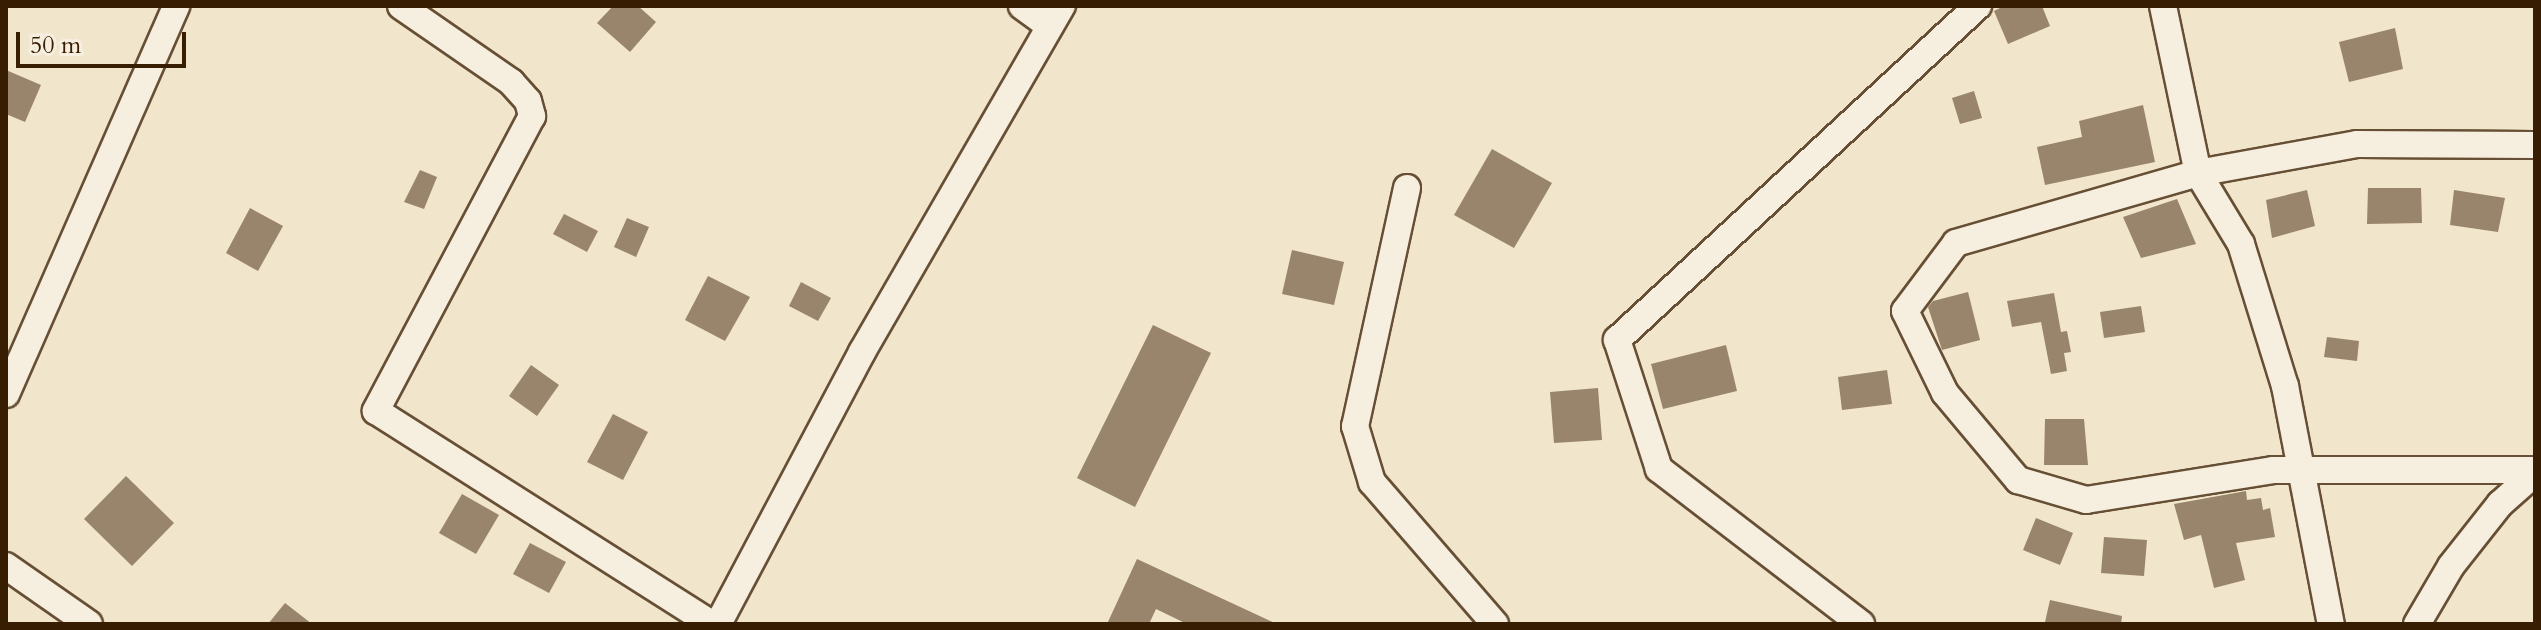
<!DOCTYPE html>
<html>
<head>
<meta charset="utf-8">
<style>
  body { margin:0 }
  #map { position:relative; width:2541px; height:630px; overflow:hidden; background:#f1e5cc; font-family:Cardo,serif }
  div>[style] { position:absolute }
  .building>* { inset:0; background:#98856b }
  .roads { filter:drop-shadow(2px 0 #664f34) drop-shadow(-2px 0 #664f34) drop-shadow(0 2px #664f34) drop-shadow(0 -2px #664f34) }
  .minor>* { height:26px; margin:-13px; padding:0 13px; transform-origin:13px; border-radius:13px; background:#f6eede }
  span { translate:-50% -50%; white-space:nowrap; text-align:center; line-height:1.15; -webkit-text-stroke:8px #f6eede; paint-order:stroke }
  .frame { position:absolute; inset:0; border:8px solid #371d01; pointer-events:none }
  .scale { position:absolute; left:16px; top:32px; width:170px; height:36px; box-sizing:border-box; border:4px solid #371d01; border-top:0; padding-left:10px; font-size:24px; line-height:28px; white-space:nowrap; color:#371d01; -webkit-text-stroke:6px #f6eede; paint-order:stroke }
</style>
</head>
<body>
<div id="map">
  <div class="building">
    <div style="clip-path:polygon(613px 6px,638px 6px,656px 22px,630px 52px,597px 23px)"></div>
    <div style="clip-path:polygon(2004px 6px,2042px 6px,2050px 26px,2008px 44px,1994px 11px)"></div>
    <div style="clip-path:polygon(2395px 28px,2403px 69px,2349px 82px,2339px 42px)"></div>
    <div style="clip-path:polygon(6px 70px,41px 85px,25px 122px,6px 114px)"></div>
    <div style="clip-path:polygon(1974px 91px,1982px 118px,1960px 124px,1952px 98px)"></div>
    <div style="clip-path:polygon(2143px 105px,2155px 162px,2045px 185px,2037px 147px,2082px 137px,2079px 121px)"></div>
    <div style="clip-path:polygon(1492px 149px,1552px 183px,1514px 248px,1454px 215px)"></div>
    <div style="clip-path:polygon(420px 170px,437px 177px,424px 209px,404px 202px)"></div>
    <div style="clip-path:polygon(2368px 188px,2421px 188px,2422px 223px,2367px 224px)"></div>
    <div style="clip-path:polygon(2307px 190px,2315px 226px,2272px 238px,2266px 200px)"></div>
    <div style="clip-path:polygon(2454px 190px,2505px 198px,2498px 232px,2450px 225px)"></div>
    <div style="clip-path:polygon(2177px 199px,2196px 244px,2141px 258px,2123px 217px)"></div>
    <div style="clip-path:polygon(250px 208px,283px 226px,258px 271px,226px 253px)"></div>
    <div style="clip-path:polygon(564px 214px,598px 231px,587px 252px,553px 234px)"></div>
    <div style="clip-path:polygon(627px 218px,649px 227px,636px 257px,614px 247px)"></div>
    <div style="clip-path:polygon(1292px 250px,1344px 262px,1334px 305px,1282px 294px)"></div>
    <div style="clip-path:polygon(708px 276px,750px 297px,725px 341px,685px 320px)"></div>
    <div style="clip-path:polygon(801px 282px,831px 298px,818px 321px,789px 306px)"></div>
    <div style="clip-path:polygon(1968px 292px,1980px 340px,1942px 350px,1928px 307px,1933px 301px)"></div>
    <div style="clip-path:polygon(2054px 293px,2061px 332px,2067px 331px,2071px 352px,2064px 353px,2067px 371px,2051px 374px,2041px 322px,2012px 327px,2007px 301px)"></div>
    <div style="clip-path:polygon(2141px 306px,2145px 332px,2104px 338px,2100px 312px)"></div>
    <div style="clip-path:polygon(1153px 325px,1211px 353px,1135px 507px,1077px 478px)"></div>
    <div style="clip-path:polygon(2327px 337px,2359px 341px,2357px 361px,2324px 357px)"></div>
    <div style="clip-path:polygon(1726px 345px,1737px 391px,1663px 409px,1651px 364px)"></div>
    <div style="clip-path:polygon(531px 365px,559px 385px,537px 416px,509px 396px)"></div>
    <div style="clip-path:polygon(1887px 370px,1892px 404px,1842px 410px,1838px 377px)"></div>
    <div style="clip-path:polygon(1598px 388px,1602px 440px,1554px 443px,1550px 392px)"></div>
    <div style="clip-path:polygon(613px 414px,648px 432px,623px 480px,587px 462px)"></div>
    <div style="clip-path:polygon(2045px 419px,2084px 419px,2088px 465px,2044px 465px)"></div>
    <div style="clip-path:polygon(126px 476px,174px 523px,132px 566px,84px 519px)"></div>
    <div style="clip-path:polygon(2246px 491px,2247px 500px,2261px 498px,2263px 510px,2270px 508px,2275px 537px,2236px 543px,2245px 580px,2214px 588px,2201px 535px,2184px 540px,2174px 504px)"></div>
    <div style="clip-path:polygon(462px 494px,499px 515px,476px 554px,439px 533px)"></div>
    <div style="clip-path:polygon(2036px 518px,2073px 533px,2060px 565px,2023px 550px)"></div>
    <div style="clip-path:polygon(2104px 537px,2147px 540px,2144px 576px,2101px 573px)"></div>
    <div style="clip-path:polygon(530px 543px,566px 562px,549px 593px,513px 574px)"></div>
    <div style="clip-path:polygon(1137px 559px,1277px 624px,1187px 624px,1156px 609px,1149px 624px,1107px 624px)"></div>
    <div style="clip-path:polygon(2050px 600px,2122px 616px,2121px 624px,2045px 622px)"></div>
    <div style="clip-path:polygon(285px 603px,312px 624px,268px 624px)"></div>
  </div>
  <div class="roads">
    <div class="minor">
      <div style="left:401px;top:6px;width:134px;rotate:34.6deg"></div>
      <div style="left:511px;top:82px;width:25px;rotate:48deg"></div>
      <div style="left:528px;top:101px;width:16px;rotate:75deg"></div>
      <div style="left:532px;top:116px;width:334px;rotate:117.9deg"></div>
      <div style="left:376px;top:411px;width:397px;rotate:32.4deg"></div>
      <div style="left:1022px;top:6px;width:34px;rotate:36deg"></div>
      <div style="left:2163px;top:6px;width:171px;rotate:78.2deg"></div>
      <div style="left:2198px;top:173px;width:83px;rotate:58.8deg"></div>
      <div style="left:2241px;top:244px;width:149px;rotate:72.8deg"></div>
      <div style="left:2285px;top:386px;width:242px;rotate:79.1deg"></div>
      <div style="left:2535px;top:145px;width:178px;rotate:-179.7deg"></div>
      <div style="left:2357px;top:144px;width:162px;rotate:169.7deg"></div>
      <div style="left:2198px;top:173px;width:252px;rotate:163.9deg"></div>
      <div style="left:1956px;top:243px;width:85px;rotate:126.9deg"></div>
      <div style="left:1905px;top:311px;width:91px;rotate:64deg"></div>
      <div style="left:1945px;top:393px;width:114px;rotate:50deg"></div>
      <div style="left:2018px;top:480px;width:71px;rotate:16.4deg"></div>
      <div style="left:2086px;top:500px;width:189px;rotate:-9.1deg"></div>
      <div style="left:2273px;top:470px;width:262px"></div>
      <div style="left:1407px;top:188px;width:244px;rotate:102.3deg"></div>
      <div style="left:1355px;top:426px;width:59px;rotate:73.1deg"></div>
      <div style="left:1372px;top:482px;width:188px;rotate:49.1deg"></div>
      <div style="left:6px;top:394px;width:424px;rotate:-66.3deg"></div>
      <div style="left:6px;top:566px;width:101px;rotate:34.9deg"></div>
      <div style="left:718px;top:624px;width:308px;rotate:-62.1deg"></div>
      <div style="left:862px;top:352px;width:400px;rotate:-60deg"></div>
      <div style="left:1861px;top:624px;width:255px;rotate:-142.5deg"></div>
      <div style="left:1659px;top:469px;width:136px;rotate:-108deg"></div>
      <div style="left:1617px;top:340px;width:492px;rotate:-42.8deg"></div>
      <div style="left:2417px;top:624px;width:67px;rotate:-59.6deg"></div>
      <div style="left:2451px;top:566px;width:79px;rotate:-51.7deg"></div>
      <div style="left:2500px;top:504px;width:47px;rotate:-41.5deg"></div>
    </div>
  </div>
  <div class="frame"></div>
  <div class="scale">50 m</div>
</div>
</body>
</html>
